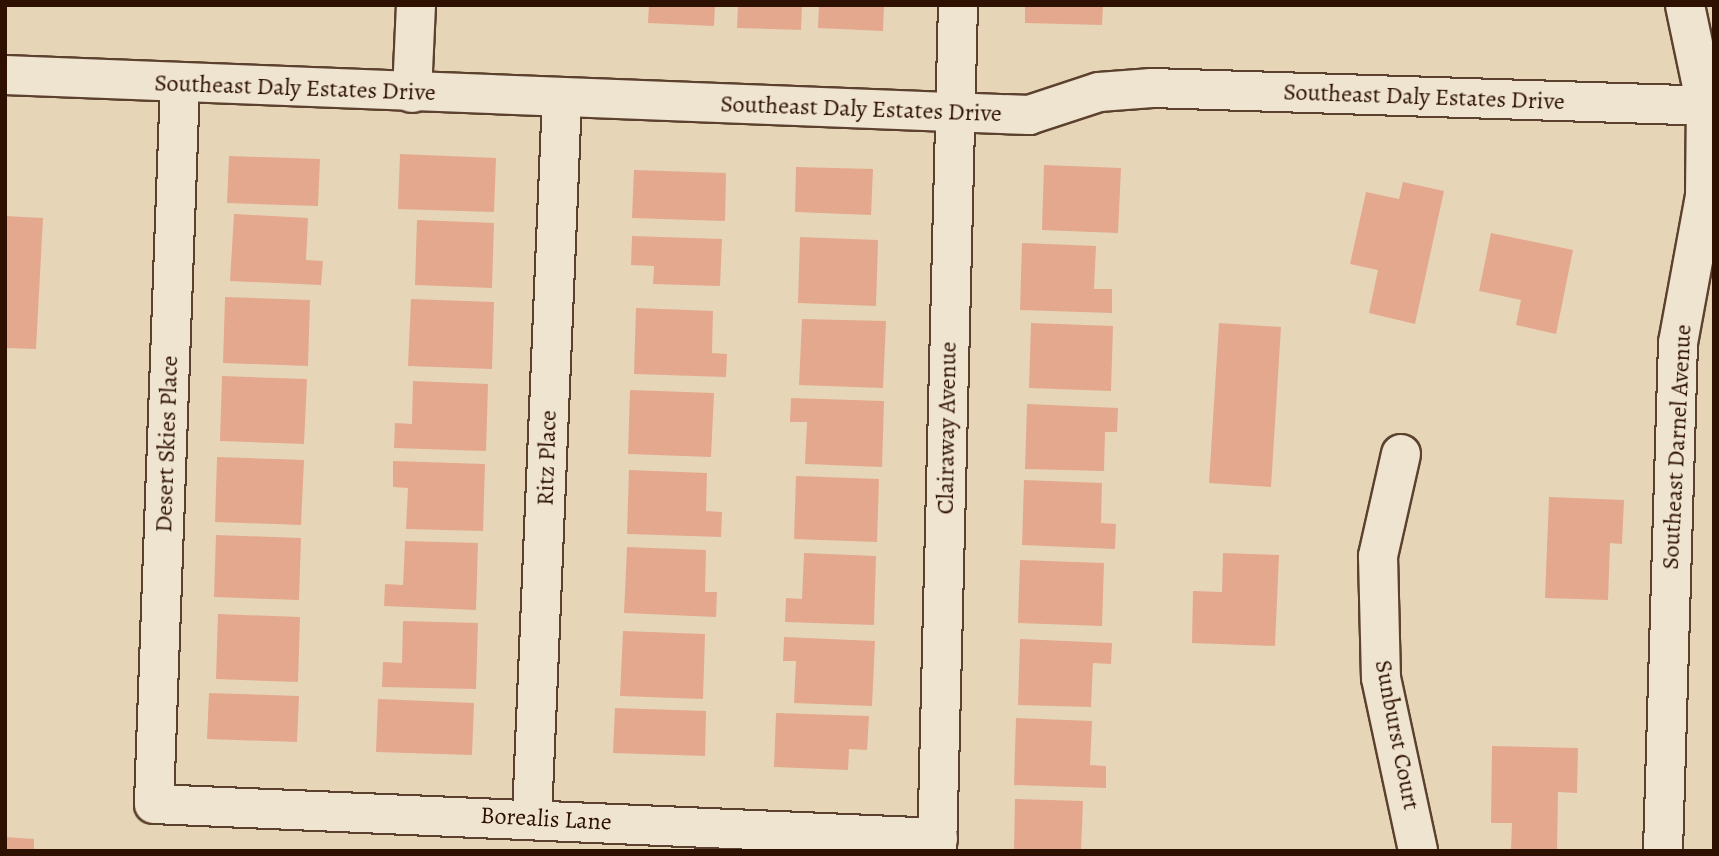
<!DOCTYPE html>
<html>
<head>
<meta charset="utf-8">
<style>
  body { margin:0 }
  #map { position:relative; width:1719px; height:856px; overflow:hidden; background:#e6d6b7; font-family:Alegreya,serif }
  div>[style] { position:absolute }
  .building>* { inset:0; background:#e4a88f }
  .roads { filter:drop-shadow(2px 0 #5c422e) drop-shadow(-2px 0 #5c422e) drop-shadow(0 2px #5c422e) drop-shadow(0 -2px #5c422e) }
  .street>* { height:38px; margin:-19px; padding:0 19px; transform-origin:19px; border-radius:19px; background:#efe4d0 }
  span { translate:-50% -50%; white-space:nowrap; text-align:center; line-height:1.15; -webkit-text-stroke:5px #efe4d0; paint-order:stroke }
  .street-label { font-size:24px; color:#2e1100 }
  .frame { position:absolute; inset:0; border:7px solid #2e1100; pointer-events:none }
</style>
</head>
<body>
<div id="map">
  <div class="building">
    <div style="clip-path:polygon(649px 5px,715px 5px,714px 26px,648px 23px)"></div>
    <div style="clip-path:polygon(738px 5px,802px 5px,801px 30px,737px 28px)"></div>
    <div style="clip-path:polygon(819px 5px,884px 5px,883px 31px,818px 28px)"></div>
    <div style="clip-path:polygon(1025px 5px,1103px 5px,1102px 25px,1025px 23px)"></div>
    <div style="clip-path:polygon(400px 154px,496px 158px,494px 212px,398px 209px)"></div>
    <div style="clip-path:polygon(229px 156px,320px 159px,318px 206px,227px 203px)"></div>
    <div style="clip-path:polygon(1044px 165px,1121px 168px,1118px 233px,1042px 230px)"></div>
    <div style="clip-path:polygon(796px 167px,873px 169px,871px 215px,795px 212px)"></div>
    <div style="clip-path:polygon(634px 170px,726px 173px,725px 221px,632px 218px)"></div>
    <div style="clip-path:polygon(1403px 182px,1444px 191px,1415px 324px,1369px 313px,1378px 270px,1350px 264px,1366px 192px,1399px 199px)"></div>
    <div style="clip-path:polygon(234px 214px,308px 218px,306px 260px,323px 261px,321px 285px,230px 281px)"></div>
    <div style="clip-path:polygon(5px 216px,43px 218px,36px 349px,5px 348px)"></div>
    <div style="clip-path:polygon(417px 220px,494px 223px,492px 288px,415px 285px)"></div>
    <div style="clip-path:polygon(1491px 233px,1573px 250px,1556px 334px,1516px 325px,1521px 300px,1479px 291px)"></div>
    <div style="clip-path:polygon(632px 236px,722px 239px,720px 286px,653px 284px,654px 266px,631px 265px)"></div>
    <div style="clip-path:polygon(800px 237px,878px 240px,876px 306px,798px 303px)"></div>
    <div style="clip-path:polygon(1022px 243px,1096px 246px,1094px 289px,1112px 289px,1112px 313px,1020px 310px)"></div>
    <div style="clip-path:polygon(225px 297px,310px 300px,308px 366px,223px 363px)"></div>
    <div style="clip-path:polygon(411px 299px,494px 302px,492px 369px,408px 366px)"></div>
    <div style="clip-path:polygon(636px 308px,713px 311px,712px 353px,727px 354px,726px 377px,634px 374px)"></div>
    <div style="clip-path:polygon(802px 319px,886px 321px,883px 388px,799px 385px)"></div>
    <div style="clip-path:polygon(1031px 323px,1113px 326px,1111px 391px,1029px 388px)"></div>
    <div style="clip-path:polygon(1219px 323px,1281px 327px,1271px 487px,1209px 483px)"></div>
    <div style="clip-path:polygon(222px 376px,307px 379px,304px 444px,220px 441px)"></div>
    <div style="clip-path:polygon(413px 381px,488px 384px,486px 451px,394px 448px,395px 423px,412px 424px)"></div>
    <div style="clip-path:polygon(630px 390px,714px 393px,711px 457px,628px 454px)"></div>
    <div style="clip-path:polygon(791px 398px,884px 401px,882px 467px,805px 464px,807px 422px,790px 422px)"></div>
    <div style="clip-path:polygon(1027px 404px,1118px 408px,1117px 432px,1105px 432px,1104px 471px,1025px 469px)"></div>
    <div style="clip-path:polygon(217px 457px,304px 460px,301px 525px,215px 522px)"></div>
    <div style="clip-path:polygon(393px 461px,485px 464px,483px 531px,406px 529px,408px 488px,393px 487px)"></div>
    <div style="clip-path:polygon(629px 470px,707px 473px,706px 511px,722px 512px,721px 537px,627px 534px)"></div>
    <div style="clip-path:polygon(796px 476px,879px 479px,877px 542px,794px 539px)"></div>
    <div style="clip-path:polygon(1024px 480px,1102px 483px,1101px 523px,1116px 524px,1115px 549px,1022px 545px)"></div>
    <div style="clip-path:polygon(1549px 497px,1624px 500px,1622px 544px,1610px 543px,1608px 600px,1545px 598px)"></div>
    <div style="clip-path:polygon(216px 535px,301px 538px,299px 600px,214px 597px)"></div>
    <div style="clip-path:polygon(405px 541px,478px 543px,476px 610px,384px 606px,385px 584px,403px 585px)"></div>
    <div style="clip-path:polygon(627px 547px,706px 550px,705px 592px,717px 592px,716px 617px,624px 613px)"></div>
    <div style="clip-path:polygon(804px 553px,876px 556px,874px 625px,785px 622px,786px 598px,802px 599px)"></div>
    <div style="clip-path:polygon(1223px 553px,1279px 555px,1275px 646px,1192px 643px,1193px 591px,1222px 592px)"></div>
    <div style="clip-path:polygon(1020px 560px,1104px 563px,1102px 626px,1018px 623px)"></div>
    <div style="clip-path:polygon(218px 614px,300px 617px,298px 682px,216px 679px)"></div>
    <div style="clip-path:polygon(403px 621px,478px 623px,476px 689px,382px 687px,383px 662px,402px 663px)"></div>
    <div style="clip-path:polygon(623px 631px,705px 634px,703px 699px,620px 696px)"></div>
    <div style="clip-path:polygon(784px 637px,875px 641px,872px 706px,794px 703px,796px 661px,783px 661px)"></div>
    <div style="clip-path:polygon(1020px 639px,1112px 643px,1111px 664px,1093px 663px,1091px 707px,1018px 705px)"></div>
    <div style="clip-path:polygon(209px 693px,299px 696px,297px 742px,207px 739px)"></div>
    <div style="clip-path:polygon(378px 699px,474px 703px,472px 755px,376px 752px)"></div>
    <div style="clip-path:polygon(615px 708px,706px 711px,705px 756px,613px 753px)"></div>
    <div style="clip-path:polygon(776px 713px,869px 716px,867px 750px,849px 749px,848px 770px,774px 767px)"></div>
    <div style="clip-path:polygon(1016px 718px,1092px 721px,1090px 765px,1106px 766px,1106px 788px,1014px 785px)"></div>
    <div style="clip-path:polygon(1492px 746px,1578px 748px,1577px 793px,1558px 792px,1557px 851px,1511px 851px,1512px 823px,1491px 823px)"></div>
    <div style="clip-path:polygon(1015px 799px,1083px 801px,1081px 851px,1014px 851px)"></div>
    <div style="clip-path:polygon(5px 837px,34px 839px,34px 851px,5px 851px)"></div>
  </div>
  <div class="roads">
    <div class="street">
      <div style="left:5px;top:75px;width:1025px;rotate:2.24deg"></div>
      <div style="left:1029px;top:115px;width:74px;rotate:-18.2deg"></div>
      <div style="left:1099px;top:92px;width:53px;rotate:-4.3deg"></div>
      <div style="left:1152px;top:88px;width:562px;rotate:1.83deg"></div>
      <div style="left:180px;top:83px;width:721px;rotate:92.07deg"></div>
      <div style="left:154px;top:804px;width:785px;rotate:2.48deg"></div>
      <div style="left:412px;top:93px;width:88px;rotate:-87.4deg"></div>
      <div style="left:1401px;top:454px;width:105px;rotate:102.7deg"></div>
      <div style="left:1378px;top:556px;width:122px;rotate:88.6deg"></div>
      <div style="left:1381px;top:678px;width:177px;rotate:77.9deg"></div>
      <div style="left:532px;top:817px;width:719px;rotate:-87.61deg"></div>
      <div style="left:937px;top:851px;width:846px;rotate:-88.58deg"></div>
      <div style="left:1663px;top:851px;width:508px;rotate:-88.31deg"></div>
      <div style="left:1678px;top:343px;width:149px;rotate:-79.6deg"></div>
      <div style="left:1705px;top:196px;width:91px;rotate:-89.4deg"></div>
      <div style="left:1706px;top:105px;width:102px;rotate:-101.9deg"></div>
    </div>
  </div>
  <div class="street-label">
    <span style="left:295px;top:88px;rotate:2deg">Southeast Daly Estates Drive</span>
    <span style="left:1424px;top:97px;rotate:2deg">Southeast Daly Estates Drive</span>
    <span style="left:861px;top:109px;rotate:2deg">Southeast Daly Estates Drive</span>
    <span style="left:947px;top:428px;rotate:-89deg">Clairaway Avenue</span>
    <span style="left:167px;top:444px;rotate:-88deg">Desert Skies Place</span>
    <span style="left:1677px;top:447px;rotate:-87deg">Southeast Darnel Avenue</span>
    <span style="left:547px;top:458px;rotate:-88deg">Ritz Place</span>
    <span style="left:1397px;top:735px;rotate:79deg">Sunburst Court</span>
    <span style="left:546px;top:819px;rotate:3deg">Borealis Lane</span>
  </div>
  <div class="frame"></div>
</div>
</body>
</html>
